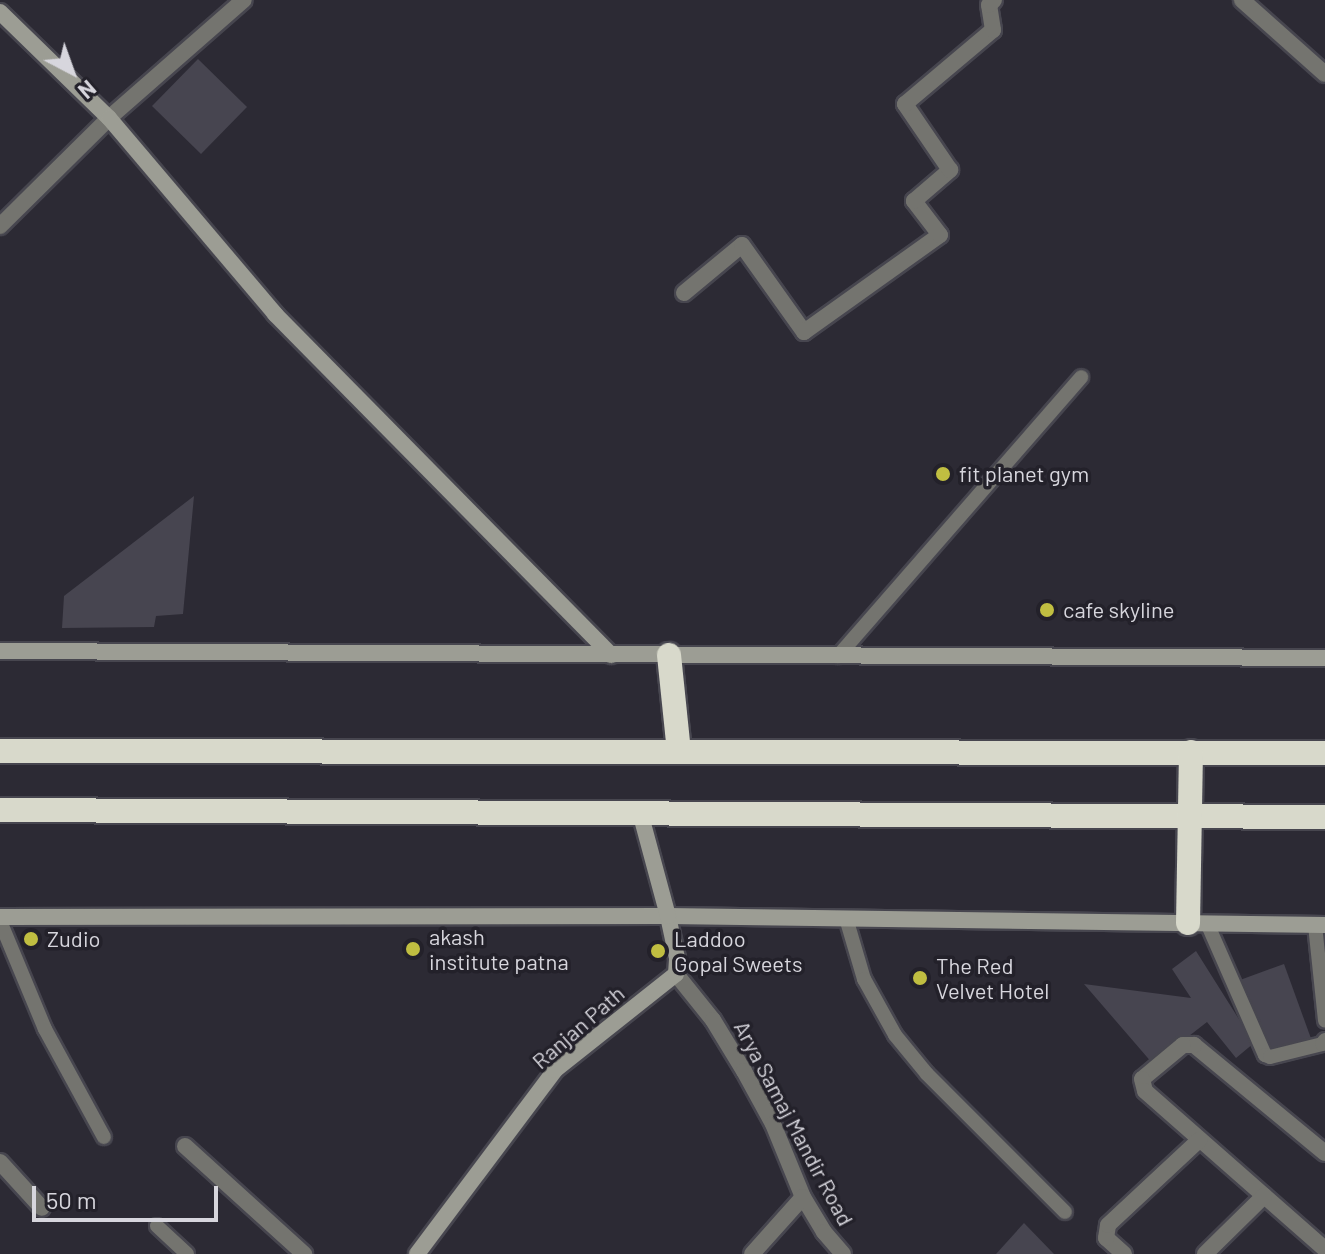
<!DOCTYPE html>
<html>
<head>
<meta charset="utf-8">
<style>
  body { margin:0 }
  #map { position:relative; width:1325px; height:1254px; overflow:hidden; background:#2c2a34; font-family:Barlow,sans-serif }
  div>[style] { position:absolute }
  .building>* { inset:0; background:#474550 }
  .roads { filter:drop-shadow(2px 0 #47464f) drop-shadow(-2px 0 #47464f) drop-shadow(0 2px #47464f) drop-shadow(0 -2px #47464f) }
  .lane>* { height:14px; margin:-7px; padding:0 7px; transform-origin:7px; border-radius:7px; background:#74746f }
  .street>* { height:16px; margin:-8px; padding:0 8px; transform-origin:8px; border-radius:8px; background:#74746f }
  .secondary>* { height:16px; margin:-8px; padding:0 8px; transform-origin:8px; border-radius:8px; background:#9c9d94 }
  .highway>* { height:24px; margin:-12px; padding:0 12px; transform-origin:12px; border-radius:12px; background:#d8d9cb }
  .dots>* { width:22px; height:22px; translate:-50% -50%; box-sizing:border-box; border:4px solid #23212a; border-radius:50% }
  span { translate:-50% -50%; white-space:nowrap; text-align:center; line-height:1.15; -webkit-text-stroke:7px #23212a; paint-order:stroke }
  .poi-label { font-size:22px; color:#d7d6dd }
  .left { translate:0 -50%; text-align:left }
  .street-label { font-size:22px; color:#d7d6dd }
  .north { position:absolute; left:32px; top:32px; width:80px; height:80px; -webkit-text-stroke:6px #23212a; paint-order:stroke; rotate:139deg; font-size:22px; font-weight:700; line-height:32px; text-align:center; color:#d7d6dd }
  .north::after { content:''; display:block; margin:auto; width:28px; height:36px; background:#d7d6dd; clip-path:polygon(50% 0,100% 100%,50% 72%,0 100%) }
  .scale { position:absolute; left:32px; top:1186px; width:186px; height:36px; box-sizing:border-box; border:4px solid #d7d6dd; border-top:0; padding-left:10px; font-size:24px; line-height:28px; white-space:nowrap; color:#d7d6dd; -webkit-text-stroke:6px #23212a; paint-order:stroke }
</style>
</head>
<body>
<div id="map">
  <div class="building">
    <div style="clip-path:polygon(198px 59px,247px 107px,201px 154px,152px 106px)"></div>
    <div style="clip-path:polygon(194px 496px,183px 614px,156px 616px,154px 627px,62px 628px,64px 596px)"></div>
    <div style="clip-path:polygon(1196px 951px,1254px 1043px,1236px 1058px,1207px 1022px,1153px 1064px,1084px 984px,1191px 998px,1172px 969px)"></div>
    <div style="clip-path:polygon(1284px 964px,1313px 1044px,1269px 1060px,1240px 980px)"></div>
    <div style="clip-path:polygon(1024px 1223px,1054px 1254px,996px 1254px)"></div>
  </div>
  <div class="roads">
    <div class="lane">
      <div style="left:838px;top:656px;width:370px;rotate:-48.9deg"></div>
      <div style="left:846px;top:918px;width:64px;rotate:73.6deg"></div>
      <div style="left:864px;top:979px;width:64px;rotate:61deg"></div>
      <div style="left:895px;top:1035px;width:50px;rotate:50.6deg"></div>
      <div style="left:927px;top:1074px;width:195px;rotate:45deg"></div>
      <div style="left:0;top:921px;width:117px;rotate:67.4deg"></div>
      <div style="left:45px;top:1029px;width:123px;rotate:61.4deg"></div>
      <div style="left:1207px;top:923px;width:144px;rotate:66.3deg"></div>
      <div style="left:1265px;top:1055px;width:5px;rotate:22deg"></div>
      <div style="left:1270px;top:1057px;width:54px;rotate:-14deg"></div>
      <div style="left:1322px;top:1044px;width:5px;rotate:-53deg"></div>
      <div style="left:1315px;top:925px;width:96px;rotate:84deg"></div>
      <div style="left:157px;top:1226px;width:41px;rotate:43deg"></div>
    </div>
    <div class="street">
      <div style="left:1242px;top:0;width:111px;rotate:41.7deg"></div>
      <div style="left:0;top:226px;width:153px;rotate:-44.7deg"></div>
      <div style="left:109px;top:118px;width:179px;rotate:-41.2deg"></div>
      <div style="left:684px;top:293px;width:75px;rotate:-39.6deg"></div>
      <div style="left:742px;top:245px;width:107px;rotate:54.5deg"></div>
      <div style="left:804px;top:332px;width:167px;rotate:-35.5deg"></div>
      <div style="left:940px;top:235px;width:43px;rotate:-127.4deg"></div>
      <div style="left:914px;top:201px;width:48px;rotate:-40.7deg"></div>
      <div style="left:950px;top:170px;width:80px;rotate:-124.3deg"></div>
      <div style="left:905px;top:104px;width:115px;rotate:-40.1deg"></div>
      <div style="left:993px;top:30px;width:25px;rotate:-99deg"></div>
      <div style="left:989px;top:5px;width:7px;rotate:-45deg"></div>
      <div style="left:676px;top:974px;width:59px;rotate:51.2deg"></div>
      <div style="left:713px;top:1020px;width:60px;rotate:58.7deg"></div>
      <div style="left:744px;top:1071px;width:60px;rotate:61.3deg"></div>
      <div style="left:773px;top:1124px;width:79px;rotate:67.7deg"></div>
      <div style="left:803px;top:1197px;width:41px;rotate:59deg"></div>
      <div style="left:824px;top:1232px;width:29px;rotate:49deg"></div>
      <div style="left:185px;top:1146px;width:161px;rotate:42.2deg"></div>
      <div style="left:1325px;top:1153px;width:170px;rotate:-140.5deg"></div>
      <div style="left:1194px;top:1045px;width:11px;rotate:180deg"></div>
      <div style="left:1183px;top:1045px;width:53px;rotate:140.3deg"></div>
      <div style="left:1142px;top:1079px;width:12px;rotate:76deg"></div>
      <div style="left:1145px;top:1091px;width:240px;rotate:41.3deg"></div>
      <div style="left:0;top:1162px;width:62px;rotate:47.6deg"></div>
      <div style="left:752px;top:1254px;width:76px;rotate:-48.2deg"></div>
      <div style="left:1124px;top:1254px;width:24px;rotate:-138deg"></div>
      <div style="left:1106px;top:1238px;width:13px;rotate:-81deg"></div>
      <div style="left:1108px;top:1225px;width:125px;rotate:-43deg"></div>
      <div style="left:1205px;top:1254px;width:83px;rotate:-44.5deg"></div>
    </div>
    <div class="secondary">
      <div style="left:0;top:12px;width:152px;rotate:44.2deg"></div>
      <div style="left:109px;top:118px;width:257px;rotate:49.7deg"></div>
      <div style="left:275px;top:314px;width:479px;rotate:45.4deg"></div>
      <div style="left:0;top:651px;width:1325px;rotate:0.3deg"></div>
      <div style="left:0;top:917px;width:668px;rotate:-0.09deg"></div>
      <div style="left:668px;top:916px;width:657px;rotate:0.78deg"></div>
      <div style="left:417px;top:1254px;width:230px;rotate:-53.1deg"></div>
      <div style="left:555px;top:1070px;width:154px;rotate:-38.4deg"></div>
      <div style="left:676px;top:974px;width:16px;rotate:-86deg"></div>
      <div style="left:677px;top:958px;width:43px;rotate:-102.1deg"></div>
      <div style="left:668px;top:916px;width:108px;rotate:-105.1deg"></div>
    </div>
    <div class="highway">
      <div style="left:669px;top:655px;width:97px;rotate:84.1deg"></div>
      <div style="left:0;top:751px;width:1325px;rotate:0.09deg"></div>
      <div style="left:0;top:810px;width:1325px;rotate:0.3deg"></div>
      <div style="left:1188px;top:923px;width:171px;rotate:-89deg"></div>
    </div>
  </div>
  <div class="dots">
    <div style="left:943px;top:474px;background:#c0be41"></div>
    <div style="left:1047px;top:610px;background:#c0be41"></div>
    <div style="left:31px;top:939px;background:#c0be41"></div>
    <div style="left:413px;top:949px;background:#c0be41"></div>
    <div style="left:658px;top:951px;background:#c0be41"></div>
    <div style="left:920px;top:978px;background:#c0be41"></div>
  </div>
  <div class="poi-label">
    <span class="left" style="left:959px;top:474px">fit planet gym</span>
    <span class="left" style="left:1063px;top:610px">cafe skyline</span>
    <span class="left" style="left:429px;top:949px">akash<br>institute patna</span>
    <span class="left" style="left:674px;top:951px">Laddoo<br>Gopal Sweets</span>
    <span class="left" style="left:47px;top:939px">Zudio</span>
    <span class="left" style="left:936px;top:978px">The Red<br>Velvet Hotel</span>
  </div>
  <div class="street-label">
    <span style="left:578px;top:1027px;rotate:-41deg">Ranjan Path</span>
    <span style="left:794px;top:1123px;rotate:62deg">Arya Samaj Mandir Road</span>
  </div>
  <div class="north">N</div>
  <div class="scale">50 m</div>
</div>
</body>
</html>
